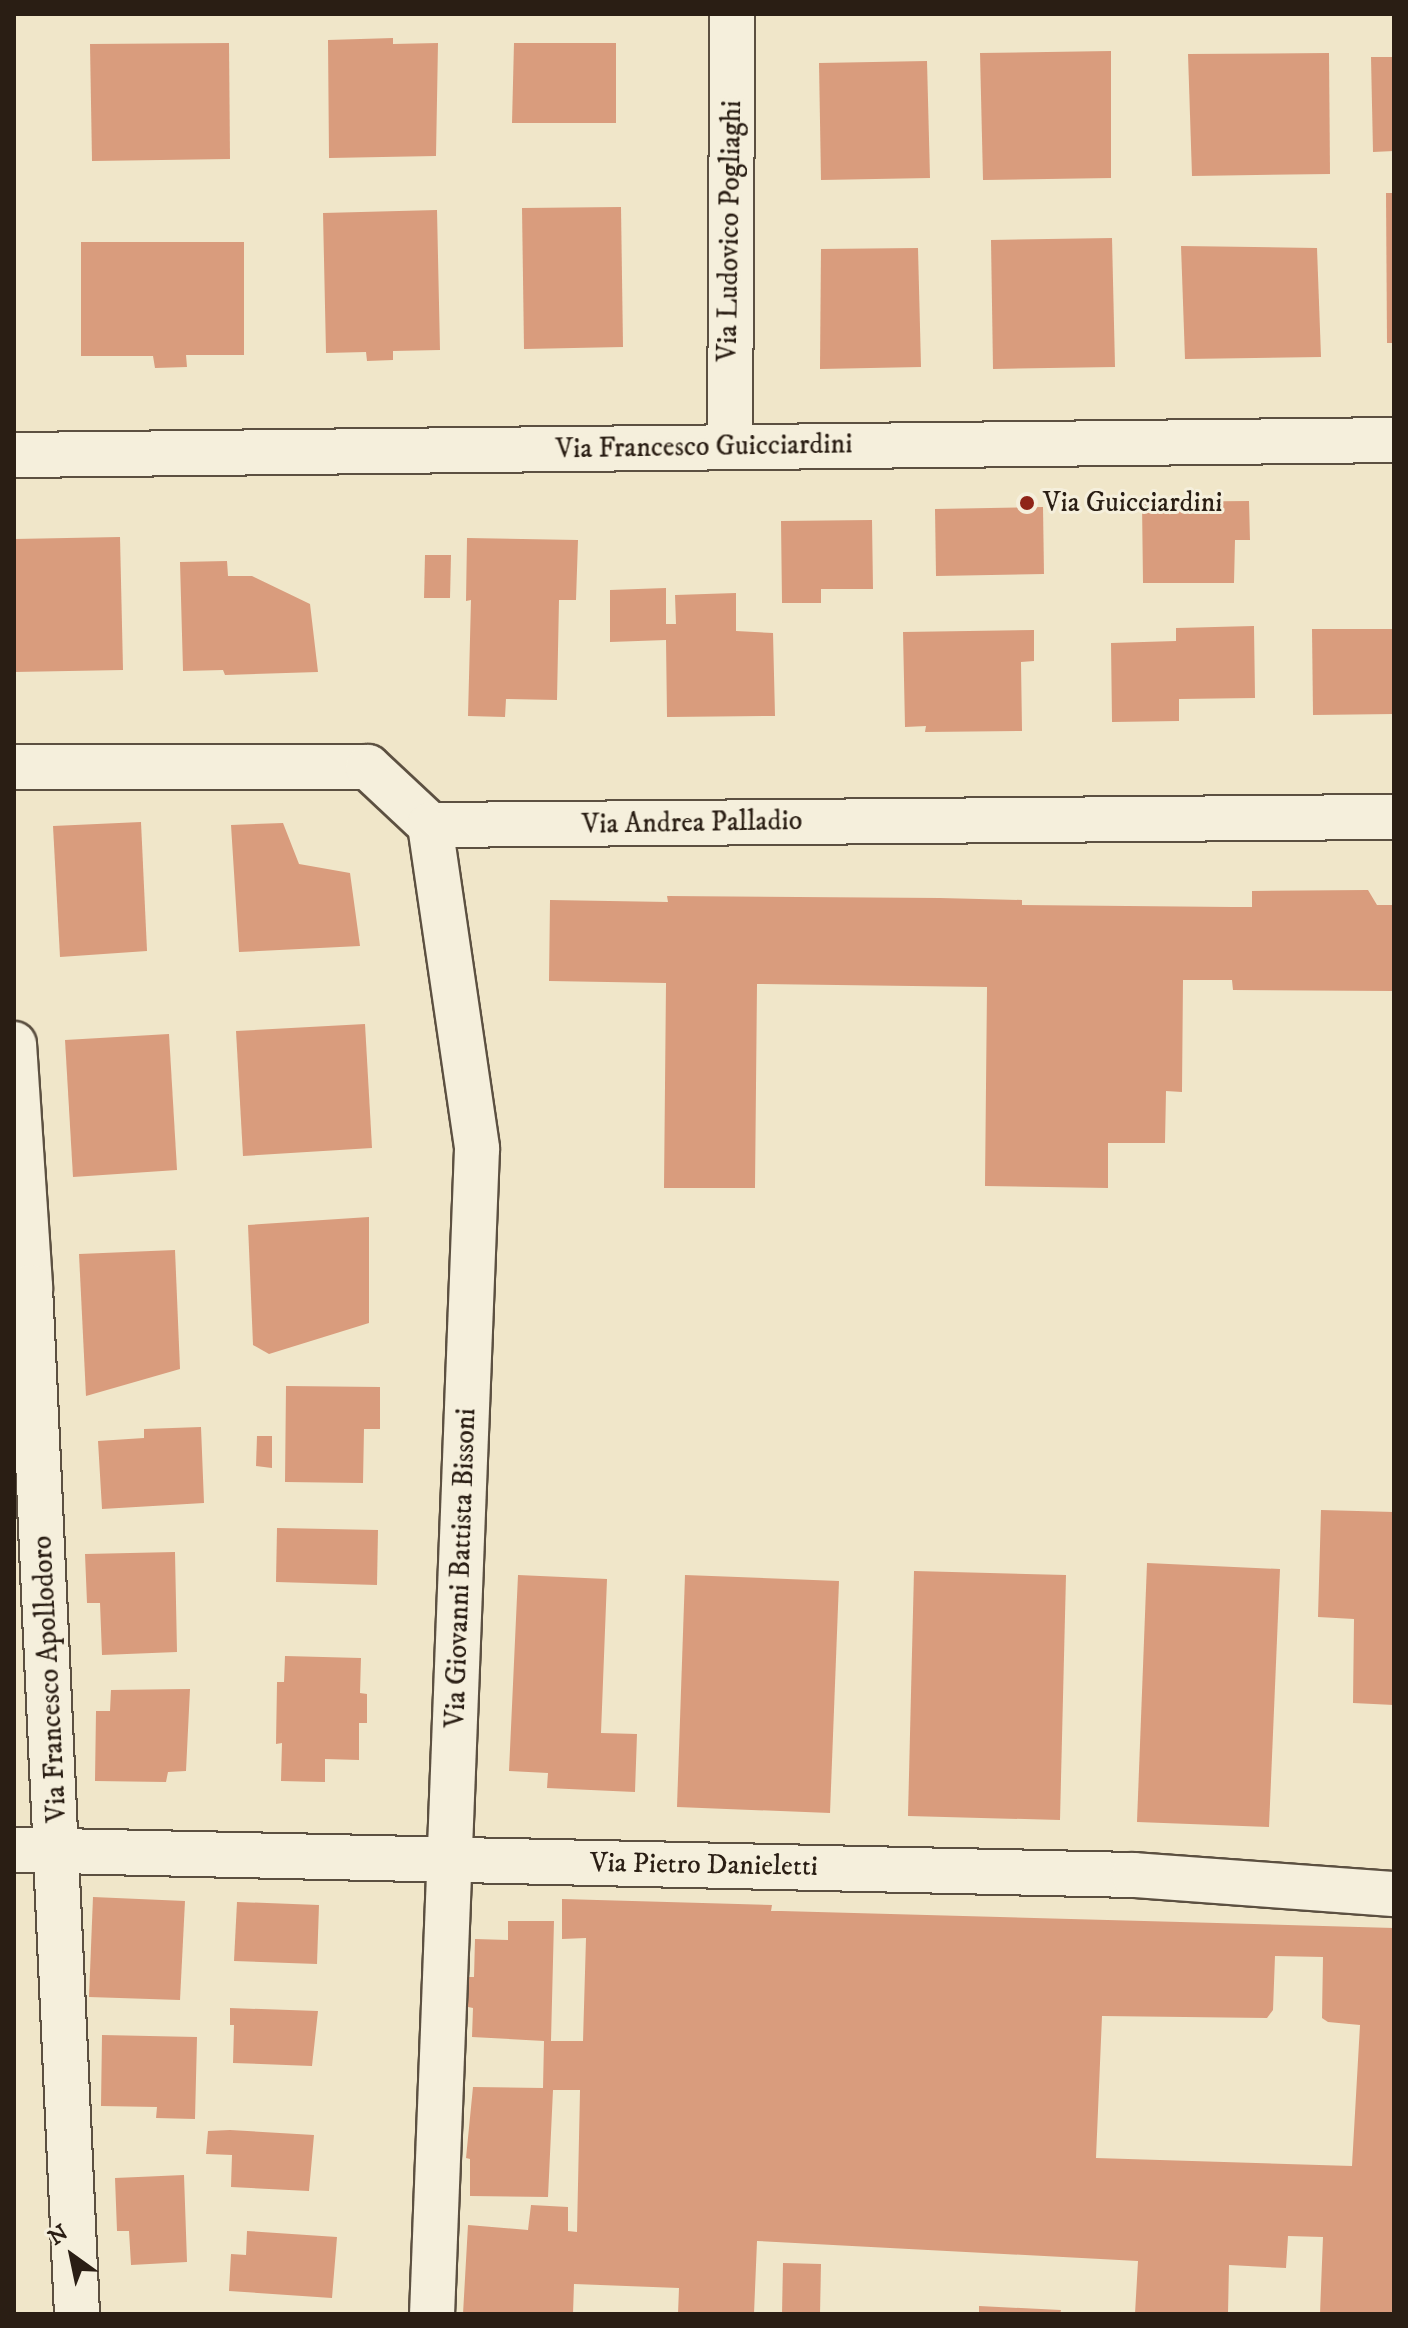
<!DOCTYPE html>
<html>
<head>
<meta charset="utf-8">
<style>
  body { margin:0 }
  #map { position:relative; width:1408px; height:2328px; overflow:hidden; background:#f0e6c9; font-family:"IM FELL DW Pica",serif }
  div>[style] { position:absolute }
  .building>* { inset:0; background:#d99c7d }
  .roads { filter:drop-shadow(2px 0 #5c5041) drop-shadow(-2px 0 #5c5041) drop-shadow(0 2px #5c5041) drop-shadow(0 -2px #5c5041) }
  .minor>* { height:44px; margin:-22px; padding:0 22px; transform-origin:22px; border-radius:22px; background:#f5efdc }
  .dots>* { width:22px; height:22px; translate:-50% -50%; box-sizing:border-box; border:4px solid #f5efdc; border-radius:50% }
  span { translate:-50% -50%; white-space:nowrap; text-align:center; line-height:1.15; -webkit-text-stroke:6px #f5efdc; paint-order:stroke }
  .street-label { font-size:28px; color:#2a1e14 }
  .poi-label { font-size:28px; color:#2a1e14 }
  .left { translate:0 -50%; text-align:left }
  .frame { position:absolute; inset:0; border:16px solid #2a1e14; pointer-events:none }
  .north { position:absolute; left:32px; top:2216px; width:80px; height:80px; -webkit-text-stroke:6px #f5efdc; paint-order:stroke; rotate:327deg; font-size:22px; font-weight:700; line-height:32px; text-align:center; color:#2a1e14 }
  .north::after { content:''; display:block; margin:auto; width:28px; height:36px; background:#2a1e14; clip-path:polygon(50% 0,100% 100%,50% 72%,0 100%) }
</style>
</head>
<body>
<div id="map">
  <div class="building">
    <div style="clip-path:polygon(393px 38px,393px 44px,438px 43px,436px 156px,329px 158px,328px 40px)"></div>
    <div style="clip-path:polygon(229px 43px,230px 159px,92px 161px,90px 44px)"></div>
    <div style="clip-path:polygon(514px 43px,616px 43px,616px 123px,512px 123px)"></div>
    <div style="clip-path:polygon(1111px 51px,1111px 178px,983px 180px,980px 53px)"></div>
    <div style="clip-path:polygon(1329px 53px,1330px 174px,1192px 176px,1188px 54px)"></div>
    <div style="clip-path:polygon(1371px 57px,1394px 57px,1394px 151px,1373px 152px)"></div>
    <div style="clip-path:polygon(927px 61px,930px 178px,821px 180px,819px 63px)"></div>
    <div style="clip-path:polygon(1386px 193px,1394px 193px,1394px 343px,1387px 343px)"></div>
    <div style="clip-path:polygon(621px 207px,623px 347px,524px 349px,522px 208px)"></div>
    <div style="clip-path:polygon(437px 210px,440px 350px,393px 351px,393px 360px,367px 361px,366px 352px,326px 353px,323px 213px)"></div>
    <div style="clip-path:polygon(1112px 238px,1115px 367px,993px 369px,991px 240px)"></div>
    <div style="clip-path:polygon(81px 242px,244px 242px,244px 355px,186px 355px,187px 367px,155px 368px,153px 356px,81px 356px)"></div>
    <div style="clip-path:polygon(1181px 246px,1317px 248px,1321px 357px,1185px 359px)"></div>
    <div style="clip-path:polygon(918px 248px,921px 367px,820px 369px,821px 249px)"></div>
    <div style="clip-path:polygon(1249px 501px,1250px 540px,1235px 540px,1234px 583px,1143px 583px,1142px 502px)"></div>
    <div style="clip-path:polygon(1043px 507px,1044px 574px,936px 576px,935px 509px)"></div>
    <div style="clip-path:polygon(872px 520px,873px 589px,821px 589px,821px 603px,782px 603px,781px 521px)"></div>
    <div style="clip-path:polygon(120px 537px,123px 670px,14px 672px,14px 539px)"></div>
    <div style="clip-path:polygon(467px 538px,578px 540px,576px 600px,559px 600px,557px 700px,506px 699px,505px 717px,468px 716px,471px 600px,466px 601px)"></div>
    <div style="clip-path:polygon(425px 555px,451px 555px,450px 598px,424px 598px)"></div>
    <div style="clip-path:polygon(227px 561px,228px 576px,252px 576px,310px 604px,318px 672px,225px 675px,223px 670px,183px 671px,180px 562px)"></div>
    <div style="clip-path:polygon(666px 588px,666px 624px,676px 624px,675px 595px,736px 593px,736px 631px,773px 633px,775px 716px,667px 717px,666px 640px,610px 642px,610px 590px)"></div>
    <div style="clip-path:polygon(1254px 626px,1255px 698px,1179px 699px,1179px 721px,1112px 722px,1111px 643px,1176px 641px,1176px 628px)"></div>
    <div style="clip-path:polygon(1312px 629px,1394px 629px,1394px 714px,1313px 715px)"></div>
    <div style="clip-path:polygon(1034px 630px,1034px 661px,1021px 662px,1022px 731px,925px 732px,926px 726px,905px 727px,903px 632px)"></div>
    <div style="clip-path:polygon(141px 822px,147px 951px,60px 957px,53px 826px)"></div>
    <div style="clip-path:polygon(283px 823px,299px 864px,350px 873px,360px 946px,239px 952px,231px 825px)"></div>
    <div style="clip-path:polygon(1368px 890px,1377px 905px,1394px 905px,1394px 991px,1233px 990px,1232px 980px,1183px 980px,1182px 1092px,1166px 1091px,1165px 1143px,1108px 1143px,1108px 1188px,985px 1186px,987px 987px,757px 984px,755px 1188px,664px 1188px,666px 983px,549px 981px,550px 900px,668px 902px,667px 896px,940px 898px,1022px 900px,1022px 905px,1233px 907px,1252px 907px,1252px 891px)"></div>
    <div style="clip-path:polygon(365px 1024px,372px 1148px,243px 1156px,236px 1031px)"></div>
    <div style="clip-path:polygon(169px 1034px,177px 1170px,73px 1177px,65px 1040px)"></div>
    <div style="clip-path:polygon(369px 1217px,369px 1323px,269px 1354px,253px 1345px,248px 1225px)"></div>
    <div style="clip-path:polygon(175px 1250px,180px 1369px,86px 1396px,79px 1254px)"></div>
    <div style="clip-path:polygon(286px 1386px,380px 1387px,380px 1429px,364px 1429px,363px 1483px,285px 1482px)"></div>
    <div style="clip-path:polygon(201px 1427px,204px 1503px,102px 1509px,98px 1441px,144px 1438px,144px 1429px)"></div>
    <div style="clip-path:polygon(257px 1436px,272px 1436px,272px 1468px,256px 1466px)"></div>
    <div style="clip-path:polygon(1321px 1510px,1394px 1512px,1394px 1705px,1353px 1703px,1354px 1619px,1318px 1617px)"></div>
    <div style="clip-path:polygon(277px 1528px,378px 1530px,377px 1585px,276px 1582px)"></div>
    <div style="clip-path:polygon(175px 1552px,177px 1652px,102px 1655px,100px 1603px,87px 1603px,85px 1554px)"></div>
    <div style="clip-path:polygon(1147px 1563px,1280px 1569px,1269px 1827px,1137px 1822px)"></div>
    <div style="clip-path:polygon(914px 1571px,1066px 1575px,1060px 1820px,908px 1816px)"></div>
    <div style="clip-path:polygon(518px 1575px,607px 1579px,601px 1733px,637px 1734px,635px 1792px,547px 1788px,548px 1773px,509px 1771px)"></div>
    <div style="clip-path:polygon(685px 1575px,839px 1581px,830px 1813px,677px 1807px)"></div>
    <div style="clip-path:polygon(285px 1656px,361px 1658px,360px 1693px,367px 1694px,367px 1723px,359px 1723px,359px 1760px,325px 1759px,325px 1782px,281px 1781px,282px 1743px,276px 1744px,277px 1682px,284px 1682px)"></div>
    <div style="clip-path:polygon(190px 1689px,186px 1771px,168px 1772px,166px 1782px,95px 1781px,96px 1711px,110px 1711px,111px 1690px)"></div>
    <div style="clip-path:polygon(93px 1897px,185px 1901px,180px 2000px,89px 1997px)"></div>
    <div style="clip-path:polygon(evenodd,562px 1899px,772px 1905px,771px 1911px,781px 1911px,1394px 1928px,1394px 2314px,1320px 2314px,1323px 2237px,1288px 2236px,1286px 2268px,1229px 2265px,1228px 2314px,1135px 2314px,1138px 2261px,757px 2241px,754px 2314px,678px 2314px,679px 2288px,574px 2284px,573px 2314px,463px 2314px,468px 2225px,528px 2230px,531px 2205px,568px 2207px,568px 2231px,577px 2232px,580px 2090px,553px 2090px,548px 2197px,470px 2196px,470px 2159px,466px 2158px,473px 2087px,543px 2088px,544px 2041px,472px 2037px,473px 2008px,468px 2007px,468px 1977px,474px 1977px,475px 1939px,508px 1940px,508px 1921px,554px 1921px,551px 2041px,583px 2041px,586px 1938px,562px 1939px,562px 1899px,1275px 1956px,1323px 1957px,1322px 2018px,1328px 2022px,1360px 2025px,1352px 2166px,1096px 2158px,1102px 2016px,1267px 2018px,1273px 2010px,1275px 1956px)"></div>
    <div style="clip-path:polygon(237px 1902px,319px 1905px,317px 1964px,234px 1961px)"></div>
    <div style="clip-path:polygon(230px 2008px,318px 2011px,312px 2066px,233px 2063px,234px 2025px,230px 2025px)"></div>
    <div style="clip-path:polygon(102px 2035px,197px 2037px,195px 2119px,156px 2118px,157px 2107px,101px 2106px)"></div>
    <div style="clip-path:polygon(230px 2130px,314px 2135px,309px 2191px,231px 2187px,232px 2155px,206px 2154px,208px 2131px)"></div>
    <div style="clip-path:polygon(184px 2175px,187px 2262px,131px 2265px,129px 2231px,117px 2231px,115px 2178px)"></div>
    <div style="clip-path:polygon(247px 2231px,337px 2237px,332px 2298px,229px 2291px,231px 2254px,246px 2255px)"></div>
    <div style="clip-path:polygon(783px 2263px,821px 2264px,820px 2314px,782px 2314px)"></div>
    <div style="clip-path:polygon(979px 2306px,1061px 2310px,1060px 2314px,979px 2314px)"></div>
  </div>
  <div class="roads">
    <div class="minor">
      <div style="left:730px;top:447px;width:433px;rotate:-89.7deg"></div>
      <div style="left:14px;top:455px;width:1380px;rotate:-0.62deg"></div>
      <div style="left:14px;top:767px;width:354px"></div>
      <div style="left:368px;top:767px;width:85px;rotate:43.1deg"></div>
      <div style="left:430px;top:825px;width:964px;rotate:-0.48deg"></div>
      <div style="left:430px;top:825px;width:327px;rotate:81.7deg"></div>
      <div style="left:477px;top:1149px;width:1166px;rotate:92.21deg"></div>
      <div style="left:14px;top:1044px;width:244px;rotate:86.2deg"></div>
      <div style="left:30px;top:1287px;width:1028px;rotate:87.38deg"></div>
      <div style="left:14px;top:1850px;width:1120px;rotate:1.28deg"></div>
      <div style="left:1134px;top:1875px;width:261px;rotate:4.2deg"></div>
    </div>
  </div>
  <div class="dots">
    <div style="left:1027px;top:503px;background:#8f2418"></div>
  </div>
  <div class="street-label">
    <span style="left:730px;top:231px;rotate:-89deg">Via Ludovico Pogliaghi</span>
    <span style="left:704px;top:447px;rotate:-1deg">Via Francesco Guicciardini</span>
    <span style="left:692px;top:823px;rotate:-1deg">Via Andrea Palladio</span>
    <span style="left:461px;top:1568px;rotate:-88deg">Via Giovanni Battista Bissoni</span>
    <span style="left:50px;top:1679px;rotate:-93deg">Via Francesco Apollodoro</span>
    <span style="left:704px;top:1865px;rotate:1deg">Via Pietro Danieletti</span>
  </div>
  <div class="poi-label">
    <span class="left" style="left:1043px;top:503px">Via Guicciardini</span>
  </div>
  <div class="frame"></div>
  <div class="north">N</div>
</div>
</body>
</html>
